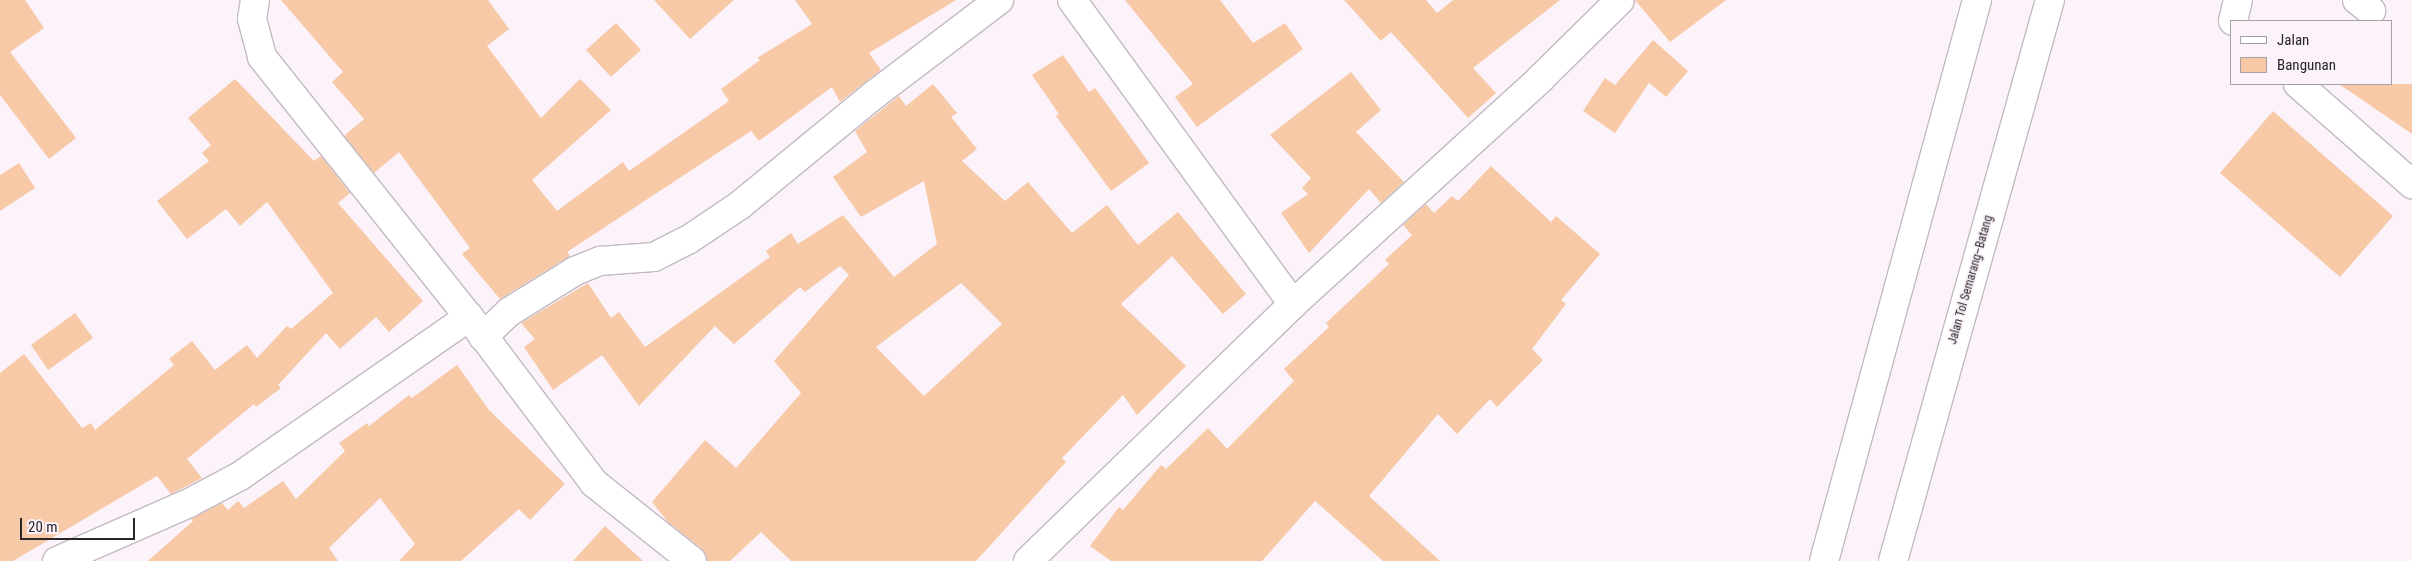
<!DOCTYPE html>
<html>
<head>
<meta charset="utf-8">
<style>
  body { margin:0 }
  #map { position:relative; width:2412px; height:561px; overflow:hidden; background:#fbf2fa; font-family:"Roboto Condensed",sans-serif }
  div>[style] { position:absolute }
  .building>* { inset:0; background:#f7c9a7 }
  .roads { filter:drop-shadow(1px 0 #c2bac2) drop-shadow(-1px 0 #c2bac2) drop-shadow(0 1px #c2bac2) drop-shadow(0 -1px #c2bac2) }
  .street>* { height:28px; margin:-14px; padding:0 14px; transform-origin:14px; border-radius:14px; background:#fff }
  .highway>* { height:28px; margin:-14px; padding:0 14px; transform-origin:14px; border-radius:14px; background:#fff }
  span { translate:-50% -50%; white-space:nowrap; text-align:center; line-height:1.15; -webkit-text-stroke:4px #fbf2fa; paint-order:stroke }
  .street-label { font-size:12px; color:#282428 }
  .legend { position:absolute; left:2230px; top:20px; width:162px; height:65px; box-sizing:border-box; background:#fbf2fa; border:1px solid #a7a0a6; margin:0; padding:6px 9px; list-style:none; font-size:15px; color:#282428 }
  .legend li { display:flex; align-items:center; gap:10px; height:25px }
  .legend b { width:25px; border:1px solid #a7a0a6 }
  .scale { position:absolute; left:20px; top:518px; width:115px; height:22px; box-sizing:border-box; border:2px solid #282428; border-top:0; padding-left:6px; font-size:15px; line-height:18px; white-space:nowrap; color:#282428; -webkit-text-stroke:4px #fbf2fa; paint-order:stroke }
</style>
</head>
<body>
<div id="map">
  <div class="building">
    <div style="clip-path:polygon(0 0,25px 0,44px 28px,10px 52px,76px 138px,49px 159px,0 95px)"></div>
    <div style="clip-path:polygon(281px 0,488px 0,509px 29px,487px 46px,541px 118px,580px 79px,611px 110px,532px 180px,557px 211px,623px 162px,629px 171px,729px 101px,721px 89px,760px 60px,757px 58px,812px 24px,795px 0,956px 0,869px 53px,881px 70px,840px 102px,832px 87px,759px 141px,751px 131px,567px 252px,570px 256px,500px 299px,462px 254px,470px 248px,399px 152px,374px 173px,344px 136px,364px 119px,332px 82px,343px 72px)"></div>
    <div style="clip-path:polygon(654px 0,734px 0,690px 39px)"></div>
    <div style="clip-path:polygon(1125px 0,1220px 0,1253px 43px,1285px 23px,1303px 49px,1197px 127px,1175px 97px,1193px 84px)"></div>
    <div style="clip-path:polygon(1344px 0,1426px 0,1437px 13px,1453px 0,1560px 0,1473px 68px,1496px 93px,1468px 118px,1391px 32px,1381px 41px)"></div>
    <div style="clip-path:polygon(1635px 0,1726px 0,1670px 42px)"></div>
    <div style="clip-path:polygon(616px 23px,641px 50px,611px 77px,586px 50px)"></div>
    <div style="clip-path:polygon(1653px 40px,1688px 71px,1666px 97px,1649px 83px,1615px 133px,1583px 111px,1605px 78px,1615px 85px)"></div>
    <div style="clip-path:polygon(1063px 55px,1089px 92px,1095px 88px,1149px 163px,1111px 191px,1056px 116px,1059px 114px,1032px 75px)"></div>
    <div style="clip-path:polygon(1351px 72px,1381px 110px,1356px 132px,1404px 182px,1381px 203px,1369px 189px,1309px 253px,1281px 213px,1308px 194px,1302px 188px,1311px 178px,1270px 135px)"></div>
    <div style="clip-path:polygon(235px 79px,314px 161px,321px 156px,350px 193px,338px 203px,423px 301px,389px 332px,376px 317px,340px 349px,326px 333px,278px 385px,281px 388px,256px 407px,254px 404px,187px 459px,202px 478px,171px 494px,157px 476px,13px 561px,0 561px,0 373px,24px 354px,82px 428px,91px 423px,95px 430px,174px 365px,169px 359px,192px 341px,215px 370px,247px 345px,257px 358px,287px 326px,291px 329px,333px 293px,267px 202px,240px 226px,226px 209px,187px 239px,157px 201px,209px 161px,202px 153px,211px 145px,188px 118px)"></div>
    <div style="clip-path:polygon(evenodd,933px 84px,957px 113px,951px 117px,977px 149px,962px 161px,1005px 201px,1028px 182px,1072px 233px,1107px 205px,1138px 245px,1178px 212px,1246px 294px,1223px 314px,1172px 256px,1121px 304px,1186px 366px,1137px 415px,1123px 395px,1062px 458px,1066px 462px,976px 561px,791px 561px,761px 532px,730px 561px,707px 561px,702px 549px,667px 521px,652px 502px,705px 440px,736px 468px,801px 393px,774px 361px,849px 275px,840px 266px,805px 292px,800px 287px,734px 344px,715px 326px,639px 406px,602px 355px,553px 390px,524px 347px,535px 339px,521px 323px,588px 283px,611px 318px,619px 312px,645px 347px,770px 257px,766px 251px,791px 233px,798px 244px,843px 215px,894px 277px,937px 244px,924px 181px,861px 217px,833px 177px,867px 152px,855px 131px,899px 96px,906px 106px,933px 84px,961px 283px,1002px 324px,924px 396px,876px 347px,961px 283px)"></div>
    <div style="clip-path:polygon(2339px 84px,2412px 84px,2412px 134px)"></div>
    <div style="clip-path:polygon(2273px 111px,2393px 216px,2340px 277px,2220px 173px)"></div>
    <div style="clip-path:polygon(19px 163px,35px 188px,0 211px,0 175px)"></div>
    <div style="clip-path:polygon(1491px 166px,1551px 222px,1556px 216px,1600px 254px,1561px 300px,1566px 304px,1532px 349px,1543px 360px,1497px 407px,1490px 399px,1457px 434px,1438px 414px,1369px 496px,1440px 561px,1383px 561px,1315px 501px,1262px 561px,1111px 561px,1090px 546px,1119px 507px,1123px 510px,1161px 465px,1166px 469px,1208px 428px,1227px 449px,1294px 381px,1284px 369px,1329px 327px,1326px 323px,1389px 264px,1385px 260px,1412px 235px,1403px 225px,1426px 204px,1434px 213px,1452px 196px,1458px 201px)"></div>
    <div style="clip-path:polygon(75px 313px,93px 338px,48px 370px,31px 345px)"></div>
    <div style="clip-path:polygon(457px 365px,489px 410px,565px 484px,530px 520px,519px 509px,461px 561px,399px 561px,415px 544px,380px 498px,329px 548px,338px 561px,148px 561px,193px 521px,191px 519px,222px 503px,228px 510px,238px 501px,244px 508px,283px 481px,296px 499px,345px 451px,339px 443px,367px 423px,369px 426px,409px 395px,412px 398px)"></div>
    <div style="clip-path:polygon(605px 526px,643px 561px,573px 561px)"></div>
  </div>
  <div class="roads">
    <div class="street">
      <div style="left:255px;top:0;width:19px;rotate:99deg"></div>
      <div style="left:252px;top:19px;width:39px;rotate:75deg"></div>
      <div style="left:262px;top:57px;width:332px;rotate:51.5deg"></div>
      <div style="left:469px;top:317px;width:208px;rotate:53deg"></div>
      <div style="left:594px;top:483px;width:125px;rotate:38.5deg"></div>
      <div style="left:1072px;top:0;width:376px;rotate:54deg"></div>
      <div style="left:2357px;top:0;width:18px;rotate:38deg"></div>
      <div style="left:2233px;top:21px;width:22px;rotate:-77deg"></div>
      <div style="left:2298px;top:84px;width:152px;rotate:41.3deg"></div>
      <div style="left:483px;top:337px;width:36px;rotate:-44deg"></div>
      <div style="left:509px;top:312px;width:78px;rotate:-31.8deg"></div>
      <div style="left:575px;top:271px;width:27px;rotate:-22deg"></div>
      <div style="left:600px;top:261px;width:54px;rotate:-4.2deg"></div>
      <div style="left:654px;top:257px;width:38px;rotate:-27deg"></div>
      <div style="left:688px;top:240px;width:63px;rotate:-33.9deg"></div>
      <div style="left:740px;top:205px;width:173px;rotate:-39.4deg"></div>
      <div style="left:874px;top:95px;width:157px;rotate:-37.2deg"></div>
      <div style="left:57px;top:561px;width:144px;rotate:-23.7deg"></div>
      <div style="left:189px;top:503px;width:58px;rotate:-27.9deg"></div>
      <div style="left:240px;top:476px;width:279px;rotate:-34.8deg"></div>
      <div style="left:1028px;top:561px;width:369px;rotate:-44.1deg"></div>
      <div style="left:1293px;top:304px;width:334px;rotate:-42.3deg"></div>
      <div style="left:1540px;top:79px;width:112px;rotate:-44.6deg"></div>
    </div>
    <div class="highway">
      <div style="left:1824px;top:561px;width:581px;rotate:-74.74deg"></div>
      <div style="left:1893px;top:561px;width:583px;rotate:-74.37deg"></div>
    </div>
  </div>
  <div class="street-label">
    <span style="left:1971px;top:280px;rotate:-74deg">Jalan Tol Semarang–Batang</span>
  </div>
  <ul class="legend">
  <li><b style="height:6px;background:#fff"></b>Jalan</li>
  <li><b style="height:14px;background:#f7c9a7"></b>Bangunan</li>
  </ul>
  <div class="scale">20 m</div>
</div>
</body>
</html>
